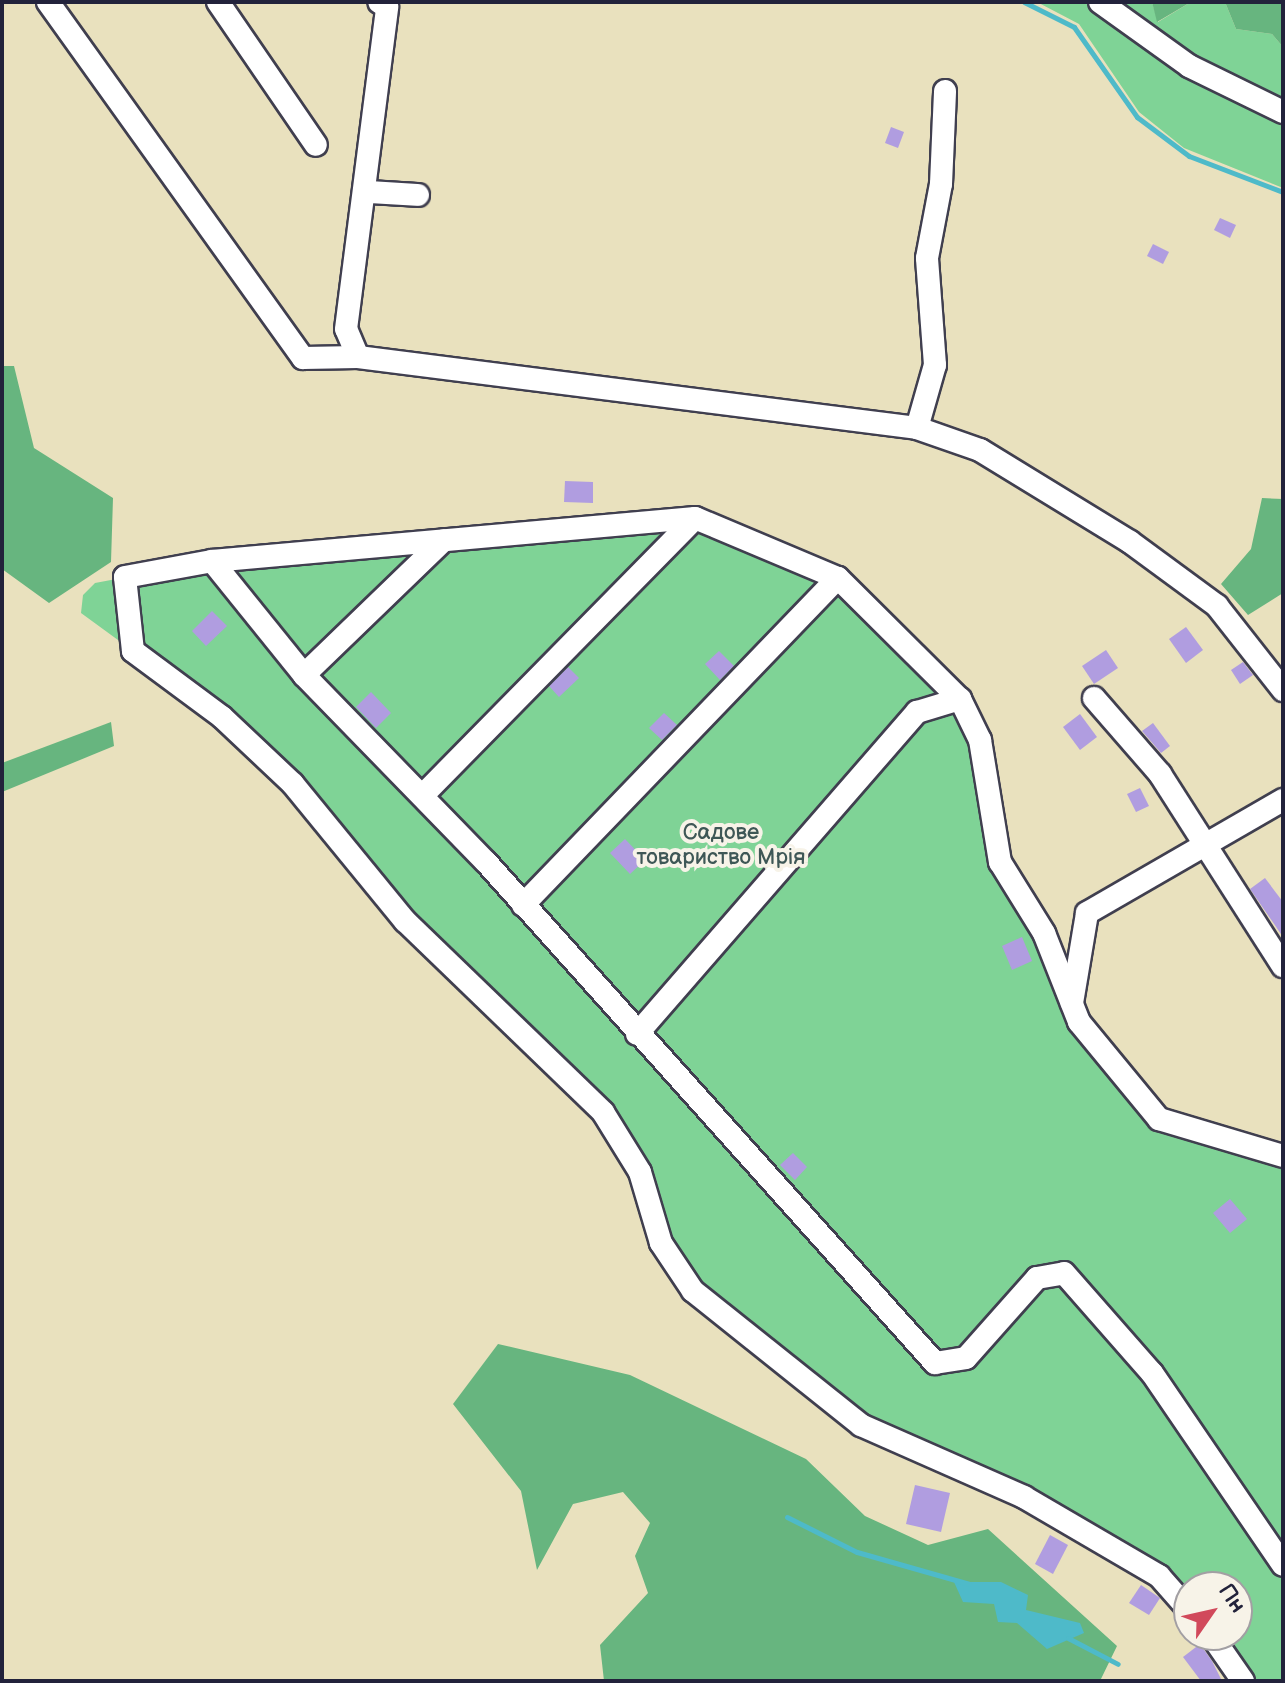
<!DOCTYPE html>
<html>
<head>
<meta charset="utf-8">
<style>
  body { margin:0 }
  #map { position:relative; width:1285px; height:1683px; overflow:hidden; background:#e9e1be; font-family:"Balsamiq Sans",sans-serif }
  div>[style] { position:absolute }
  .green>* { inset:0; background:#7fd396 }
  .forest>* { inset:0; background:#67b57f }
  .water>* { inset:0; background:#4ebac9 }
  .stream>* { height:5px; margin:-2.5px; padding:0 2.5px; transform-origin:2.5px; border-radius:2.5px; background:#4ebac9 }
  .building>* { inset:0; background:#b09de0 }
  .roads { filter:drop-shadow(2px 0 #403f4f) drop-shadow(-2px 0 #403f4f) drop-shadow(0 2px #403f4f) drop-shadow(0 -2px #403f4f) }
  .minor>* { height:22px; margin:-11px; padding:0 11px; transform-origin:11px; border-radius:11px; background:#fff }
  span { translate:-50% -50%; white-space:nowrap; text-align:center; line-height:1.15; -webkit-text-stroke:8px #f7f3e8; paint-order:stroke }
  .park-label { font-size:22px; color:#3e5756 }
  .frame { position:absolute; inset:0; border:4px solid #22223b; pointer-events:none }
  .north { position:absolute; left:1173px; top:1571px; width:80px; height:80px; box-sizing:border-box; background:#f7f3e8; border:2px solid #a29fa3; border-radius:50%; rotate:56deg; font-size:22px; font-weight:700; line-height:32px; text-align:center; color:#22223b }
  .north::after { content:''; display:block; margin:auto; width:28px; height:36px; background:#d1495b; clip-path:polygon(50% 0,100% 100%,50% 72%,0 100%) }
</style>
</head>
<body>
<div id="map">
  <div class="green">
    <div style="clip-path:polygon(1037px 2px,1152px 2px,1158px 22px,1191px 2px,1225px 2px,1236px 29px,1272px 34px,1283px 47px,1283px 188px,1184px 148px,1139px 112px,1079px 24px)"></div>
    <div style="clip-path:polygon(695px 518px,838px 578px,960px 699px,1000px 862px,1079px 1022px,1159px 1119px,1283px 1156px,1283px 1681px,1243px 1681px,1211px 1635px,1237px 1635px,1237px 1587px,1189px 1587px,1189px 1610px,1159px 1576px,861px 1425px,693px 1291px,603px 1112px,405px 921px,293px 784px,181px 686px,81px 613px,83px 595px,95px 583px,212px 561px)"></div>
  </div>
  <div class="forest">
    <div style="clip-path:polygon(1152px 2px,1191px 2px,1157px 22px)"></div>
    <div style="clip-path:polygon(1225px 2px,1283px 2px,1283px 47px,1272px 34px,1236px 29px)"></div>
    <div style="clip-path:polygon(2px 366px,14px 366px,34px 448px,113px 498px,111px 562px,49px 603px,2px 569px)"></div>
    <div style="clip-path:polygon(1262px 498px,1283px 499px,1283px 593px,1248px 615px,1221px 584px,1251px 549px)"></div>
    <div style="clip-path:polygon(111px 722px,114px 746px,2px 792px,2px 763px)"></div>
    <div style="clip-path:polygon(498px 1344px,630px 1375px,806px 1459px,865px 1516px,928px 1545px,988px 1529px,1117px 1646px,1100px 1681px,604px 1681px,600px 1645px,648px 1593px,635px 1556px,650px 1523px,623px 1492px,573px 1504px,537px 1570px,521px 1491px,453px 1404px)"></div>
  </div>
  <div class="water">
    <div style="clip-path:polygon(954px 1582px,1001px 1582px,1028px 1595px,1026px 1610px,1080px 1623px,1084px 1633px,1047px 1649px,1017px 1623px,998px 1622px,994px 1604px,963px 1602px)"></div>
  </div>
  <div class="stream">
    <div style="left:1024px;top:2px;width:56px;rotate:26.6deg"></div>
    <div style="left:1074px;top:27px;width:110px;rotate:55deg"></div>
    <div style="left:1137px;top:117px;width:65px;rotate:36.9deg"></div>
    <div style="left:1189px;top:156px;width:101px;rotate:21deg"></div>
    <div style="left:787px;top:1517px;width:78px;rotate:26.6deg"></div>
    <div style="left:857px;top:1552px;width:116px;rotate:15.9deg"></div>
    <div style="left:1068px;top:1638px;width:56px;rotate:27.5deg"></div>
  </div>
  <div class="building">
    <div style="clip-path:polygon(891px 127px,904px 132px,898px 148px,885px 143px)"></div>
    <div style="clip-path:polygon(1220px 218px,1236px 225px,1230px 238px,1214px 230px)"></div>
    <div style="clip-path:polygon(1153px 244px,1169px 252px,1163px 264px,1147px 256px)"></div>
    <div style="clip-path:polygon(565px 481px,593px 482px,593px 503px,564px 502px)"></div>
    <div style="clip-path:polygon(212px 611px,227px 626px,206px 646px,192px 631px)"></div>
    <div style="clip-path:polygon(1186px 627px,1203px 650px,1186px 663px,1169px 639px)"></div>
    <div style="clip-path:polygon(1106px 650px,1118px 668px,1094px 684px,1082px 666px)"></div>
    <div style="clip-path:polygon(719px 651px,734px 666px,720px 680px,705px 664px)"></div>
    <div style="clip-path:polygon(1243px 662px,1253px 675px,1240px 684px,1231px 670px)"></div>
    <div style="clip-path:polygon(568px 667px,579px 678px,559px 697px,549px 686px)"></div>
    <div style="clip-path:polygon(371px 692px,391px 713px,376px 728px,356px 707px)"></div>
    <div style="clip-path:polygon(664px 713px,677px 725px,662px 740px,649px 728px)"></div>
    <div style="clip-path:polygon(1080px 714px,1097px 737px,1080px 750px,1063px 727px)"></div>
    <div style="clip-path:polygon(1153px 723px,1170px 746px,1161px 753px,1142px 731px)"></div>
    <div style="clip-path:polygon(1140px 788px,1149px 806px,1136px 812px,1127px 794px)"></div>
    <div style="clip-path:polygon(625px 839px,645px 860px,630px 874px,610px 853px)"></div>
    <div style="clip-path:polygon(1265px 878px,1283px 902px,1283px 937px,1250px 889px)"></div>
    <div style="clip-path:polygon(1022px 937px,1032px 961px,1012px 970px,1002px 946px)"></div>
    <div style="clip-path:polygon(793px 1153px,807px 1167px,795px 1180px,780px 1165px)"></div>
    <div style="clip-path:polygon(1230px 1199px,1247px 1219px,1230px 1233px,1213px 1213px)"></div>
    <div style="clip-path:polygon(915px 1485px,950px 1493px,941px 1532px,906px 1524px)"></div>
    <div style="clip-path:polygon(1050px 1535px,1068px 1545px,1053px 1574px,1035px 1564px)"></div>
    <div style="clip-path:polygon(1141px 1585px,1160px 1598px,1149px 1615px,1129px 1603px)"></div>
    <div style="clip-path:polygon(1200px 1644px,1212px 1661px,1222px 1681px,1201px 1681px,1183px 1657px)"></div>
  </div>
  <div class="roads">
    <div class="minor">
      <div style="left:48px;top:2px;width:438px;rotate:54.4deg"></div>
      <div style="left:303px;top:358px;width:55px;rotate:-1deg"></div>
      <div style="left:358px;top:357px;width:563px;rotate:7.24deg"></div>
      <div style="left:917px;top:428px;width:67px;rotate:19.2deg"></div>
      <div style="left:980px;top:450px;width:176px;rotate:31.5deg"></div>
      <div style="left:1130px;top:542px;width:108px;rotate:36.3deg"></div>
      <div style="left:1217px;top:606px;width:107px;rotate:51.8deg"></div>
      <div style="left:218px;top:2px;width:173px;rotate:55.6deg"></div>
      <div style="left:1100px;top:2px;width:110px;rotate:35.7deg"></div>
      <div style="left:1189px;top:66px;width:105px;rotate:26.1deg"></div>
      <div style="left:368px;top:192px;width:50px;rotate:3.4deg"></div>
      <div style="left:358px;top:357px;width:30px;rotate:-113deg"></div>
      <div style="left:346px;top:329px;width:325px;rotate:-82.7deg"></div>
      <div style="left:387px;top:7px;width:9px;rotate:-148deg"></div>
      <div style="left:917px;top:428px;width:66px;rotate:-74.1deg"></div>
      <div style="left:935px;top:365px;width:107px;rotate:-94.3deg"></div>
      <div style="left:927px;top:258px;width:75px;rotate:-79.3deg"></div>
      <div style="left:941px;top:184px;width:93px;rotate:-87.5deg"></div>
      <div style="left:212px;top:561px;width:146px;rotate:51.1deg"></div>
      <div style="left:304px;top:675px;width:261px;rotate:45.8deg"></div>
      <div style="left:486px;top:862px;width:673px;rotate:48.13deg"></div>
      <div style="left:935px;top:1363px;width:31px;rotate:-9deg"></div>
      <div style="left:966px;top:1358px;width:107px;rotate:-48.4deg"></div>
      <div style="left:1037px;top:1278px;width:27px;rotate:-10deg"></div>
      <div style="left:1064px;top:1273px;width:133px;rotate:48.7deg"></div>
      <div style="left:1152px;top:1373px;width:232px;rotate:55.7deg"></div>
      <div style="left:304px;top:675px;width:194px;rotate:-44deg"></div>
      <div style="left:1094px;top:698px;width:101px;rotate:49deg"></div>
      <div style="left:1160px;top:774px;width:228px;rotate:57.4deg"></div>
      <div style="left:423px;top:795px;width:388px;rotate:-45.5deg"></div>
      <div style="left:523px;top:905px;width:454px;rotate:-46.1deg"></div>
      <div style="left:1072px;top:1003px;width:91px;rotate:-80.5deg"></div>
      <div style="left:1087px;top:913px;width:226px;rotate:-30deg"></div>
      <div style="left:637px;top:1034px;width:427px;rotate:-49deg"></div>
      <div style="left:917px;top:712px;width:45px;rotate:-16.8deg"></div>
      <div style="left:1189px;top:1610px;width:45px;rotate:-131.4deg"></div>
      <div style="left:1159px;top:1576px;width:156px;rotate:-149.7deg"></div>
      <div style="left:1024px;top:1497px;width:178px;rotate:-156.2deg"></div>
      <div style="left:861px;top:1425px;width:215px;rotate:-141.4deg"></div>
      <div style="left:693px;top:1291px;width:58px;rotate:-123.7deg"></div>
      <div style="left:661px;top:1243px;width:74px;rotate:-106.5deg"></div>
      <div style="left:640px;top:1172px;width:70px;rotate:-121.7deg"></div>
      <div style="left:603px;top:1112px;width:275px;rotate:-136deg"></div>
      <div style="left:405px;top:921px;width:177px;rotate:-129.3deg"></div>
      <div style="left:293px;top:784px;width:98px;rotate:-136.7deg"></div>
      <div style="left:222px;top:717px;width:111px;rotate:-143.4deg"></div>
      <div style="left:133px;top:651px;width:74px;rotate:-96.2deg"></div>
      <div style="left:125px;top:577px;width:88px;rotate:-10.4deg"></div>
      <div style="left:212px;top:561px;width:485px;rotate:-5.1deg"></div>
      <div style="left:695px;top:518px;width:155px;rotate:22.8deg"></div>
      <div style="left:838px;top:578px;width:172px;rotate:44.8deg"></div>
      <div style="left:960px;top:699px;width:46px;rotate:64deg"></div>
      <div style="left:980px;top:740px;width:124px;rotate:80.7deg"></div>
      <div style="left:1000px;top:862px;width:84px;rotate:58.2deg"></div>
      <div style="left:1044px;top:933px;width:96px;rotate:68.5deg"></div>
      <div style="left:1079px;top:1022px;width:126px;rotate:50.5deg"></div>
      <div style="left:1159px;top:1119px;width:129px;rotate:16.6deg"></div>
      <div style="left:1211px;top:1635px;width:56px;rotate:55.2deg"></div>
    </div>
  </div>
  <div class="park-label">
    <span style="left:721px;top:845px">Садове<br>товариство Мрія</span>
  </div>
  <div class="frame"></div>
  <div class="north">Пн</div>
</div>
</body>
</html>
